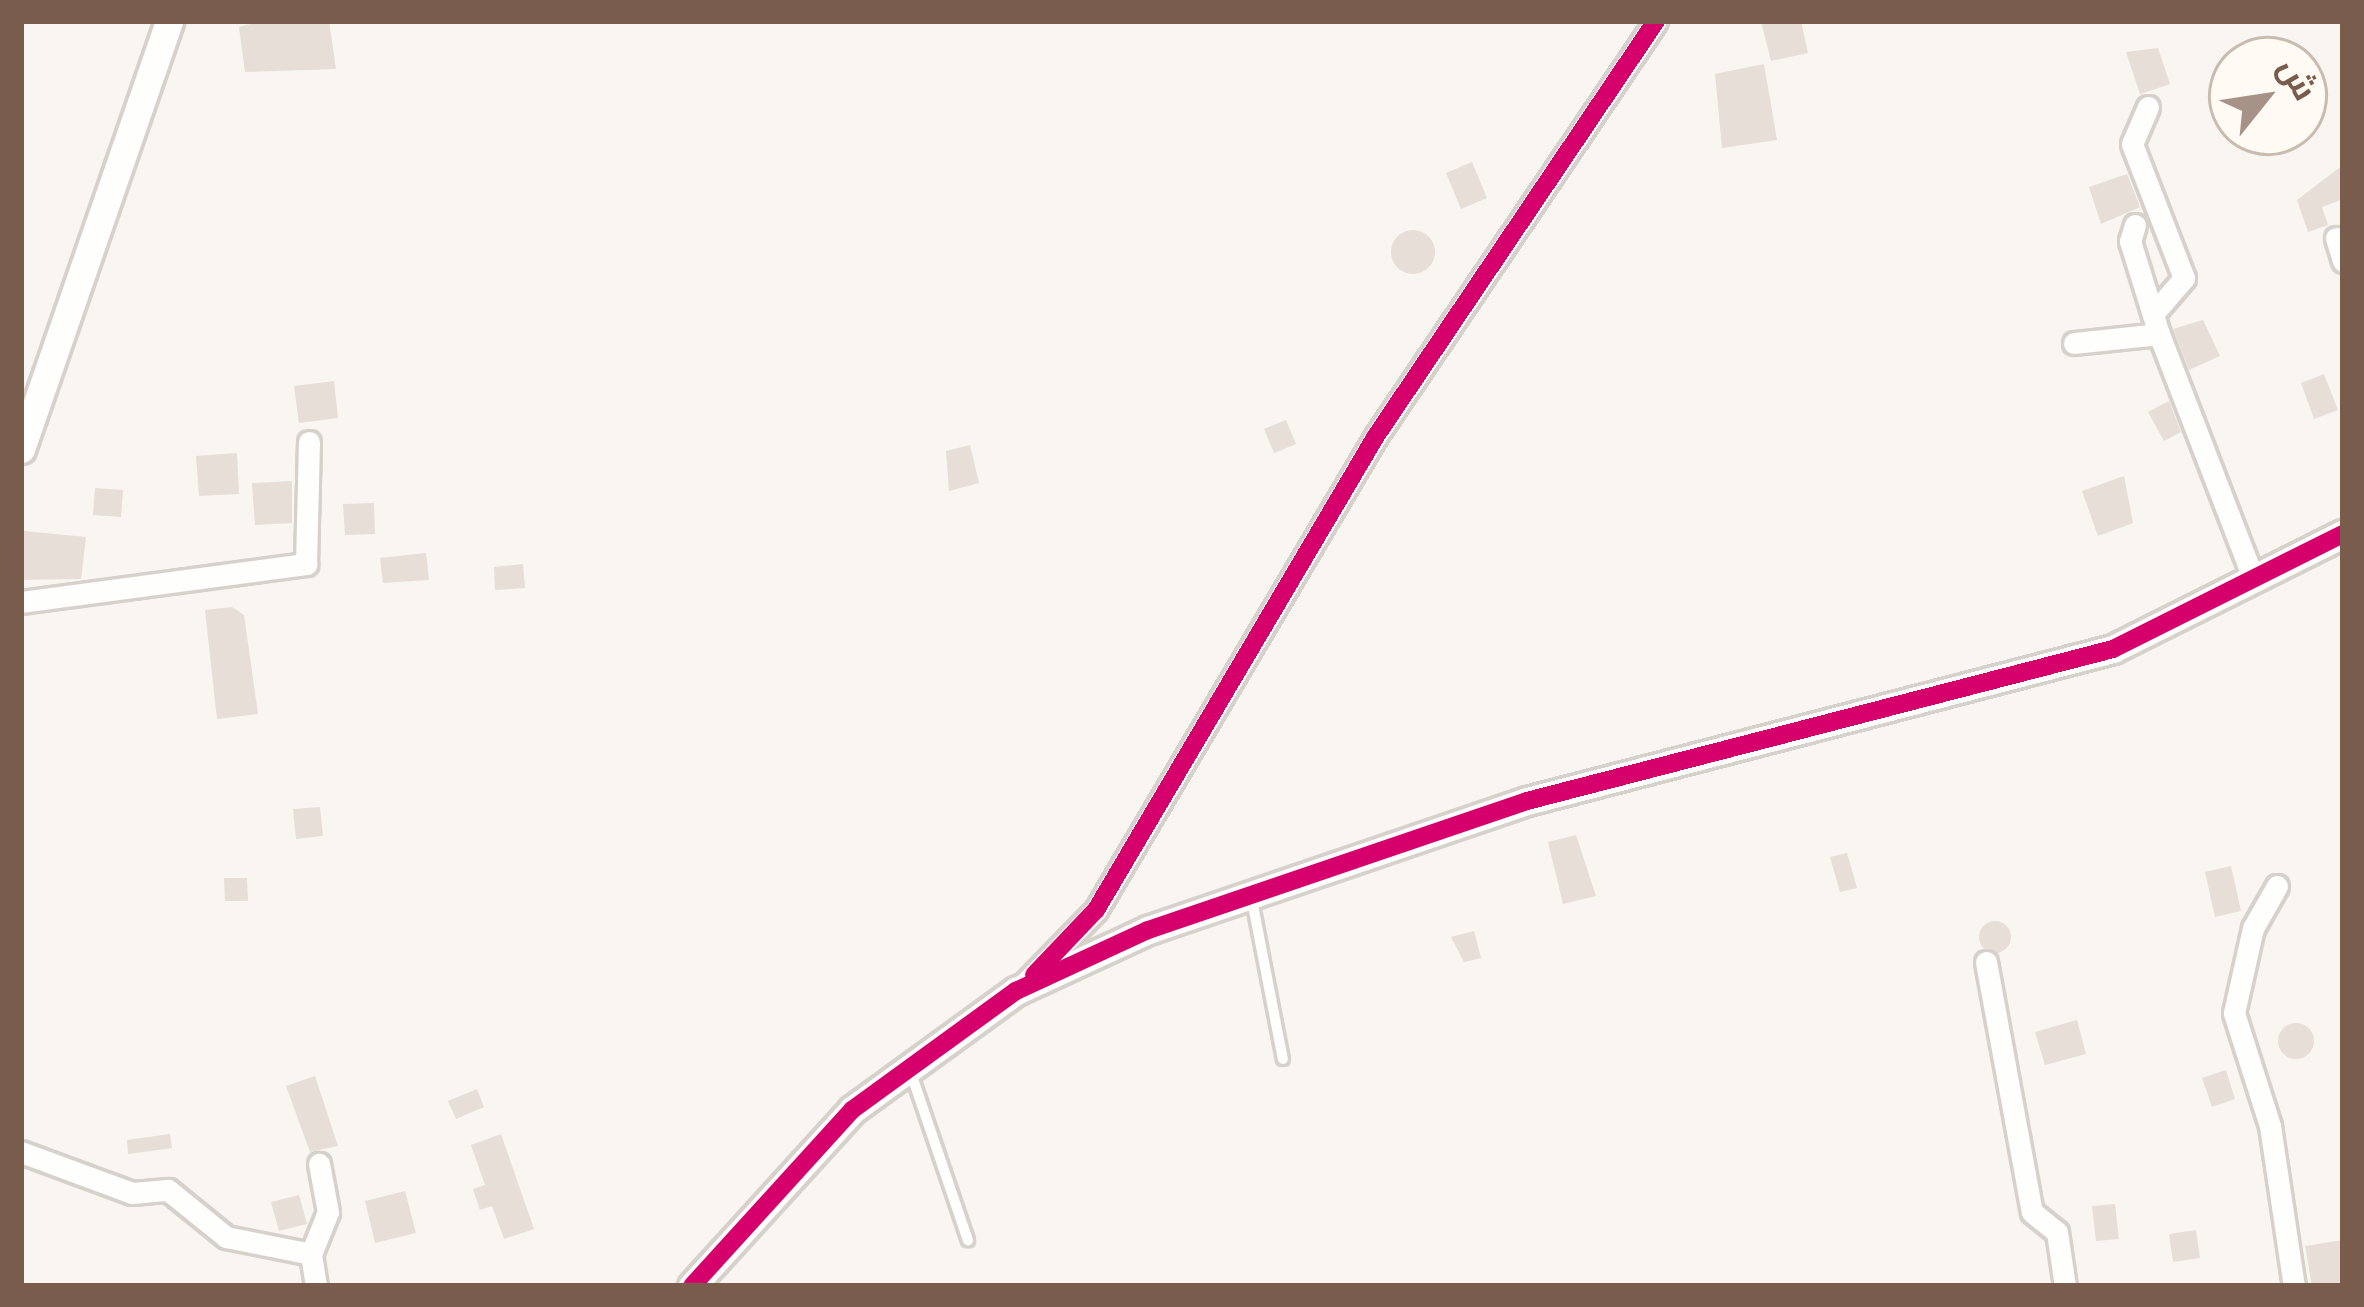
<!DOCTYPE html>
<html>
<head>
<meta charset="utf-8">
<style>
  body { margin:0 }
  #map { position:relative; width:2364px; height:1307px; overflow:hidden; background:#f9f5f0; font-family:"Sofia Sans Condensed",Cairo,sans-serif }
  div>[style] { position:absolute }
  .building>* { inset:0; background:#e6ded7 }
  .round { border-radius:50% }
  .roads { filter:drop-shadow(3px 0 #d7d1cb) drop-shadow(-3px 0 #d7d1cb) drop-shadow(0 3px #d7d1cb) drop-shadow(0 -3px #d7d1cb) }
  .lane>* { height:10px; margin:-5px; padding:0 5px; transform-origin:5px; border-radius:5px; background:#fefefd }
  .street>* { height:21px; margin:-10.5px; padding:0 10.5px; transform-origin:10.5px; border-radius:10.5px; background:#fefefd }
  .secondary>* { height:27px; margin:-13.5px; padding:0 13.5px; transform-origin:13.5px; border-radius:13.5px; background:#fefefd }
  .cycleway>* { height:18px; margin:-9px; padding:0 9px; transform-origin:9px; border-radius:9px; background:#d6006c }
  span { translate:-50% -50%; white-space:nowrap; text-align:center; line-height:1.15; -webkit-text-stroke:12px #fffaf3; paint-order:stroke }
  .frame { position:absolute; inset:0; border:24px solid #7a5c4d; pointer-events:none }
  .north { position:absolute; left:2208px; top:36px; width:120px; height:120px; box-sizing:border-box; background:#fffaf3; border:3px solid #cabbb1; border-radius:50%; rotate:60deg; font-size:33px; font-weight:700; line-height:48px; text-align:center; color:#7a5c4d }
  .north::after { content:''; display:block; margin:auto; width:42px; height:54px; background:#a69286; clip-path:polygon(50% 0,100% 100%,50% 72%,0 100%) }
</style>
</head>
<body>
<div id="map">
  <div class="building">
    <div style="clip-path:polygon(262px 21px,329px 21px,336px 69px,245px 72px,239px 27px)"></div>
    <div style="clip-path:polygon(1761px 21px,1801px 21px,1808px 53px,1771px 61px)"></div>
    <div style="clip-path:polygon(2158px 48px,2170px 84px,2140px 94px,2126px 52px)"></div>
    <div style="clip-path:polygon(1764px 64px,1777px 140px,1722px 148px,1715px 74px)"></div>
    <div style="clip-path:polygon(1472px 162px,1487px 198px,1461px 209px,1446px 173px)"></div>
    <div style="clip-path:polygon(2343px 165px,2343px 199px,2322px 207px,2328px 225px,2308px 232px,2297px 200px)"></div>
    <div style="clip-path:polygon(2127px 174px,2140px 207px,2101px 224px,2089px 187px)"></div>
    <div class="round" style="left:1391px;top:230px;width:44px;height:44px"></div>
    <div style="clip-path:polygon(2203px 320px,2220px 356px,2189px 370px,2173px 329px)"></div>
    <div style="clip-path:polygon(2324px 374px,2338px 410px,2314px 419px,2301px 383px)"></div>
    <div style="clip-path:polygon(334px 381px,338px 418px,299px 423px,294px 386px)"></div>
    <div style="clip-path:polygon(2169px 401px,2181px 432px,2164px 441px,2148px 412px)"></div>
    <div style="clip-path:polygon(1286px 420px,1296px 444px,1274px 453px,1264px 429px)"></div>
    <div style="clip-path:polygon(970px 445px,979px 483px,949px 491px,946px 451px)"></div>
    <div style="clip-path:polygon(237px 453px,239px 494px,199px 496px,196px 456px)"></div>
    <div style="clip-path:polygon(2124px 476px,2133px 523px,2098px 536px,2082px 491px)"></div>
    <div style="clip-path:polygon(292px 481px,292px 523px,255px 525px,252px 483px)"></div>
    <div style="clip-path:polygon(95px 488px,123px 490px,121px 517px,93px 515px)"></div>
    <div style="clip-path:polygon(374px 503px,375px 534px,345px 535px,343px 504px)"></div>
    <div style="clip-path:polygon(24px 531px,86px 537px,81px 579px,21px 580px)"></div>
    <div style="clip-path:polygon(426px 553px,429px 580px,383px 583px,380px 558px)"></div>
    <div style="clip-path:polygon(523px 564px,525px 588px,495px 590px,494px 567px)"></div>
    <div style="clip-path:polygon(232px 607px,244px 615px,258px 714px,217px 719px,205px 610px)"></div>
    <div style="clip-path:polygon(320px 807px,323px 836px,296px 839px,293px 809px)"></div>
    <div style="clip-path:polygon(1576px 835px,1596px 896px,1563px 904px,1548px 842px)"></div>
    <div style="clip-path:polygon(1847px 853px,1857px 888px,1840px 892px,1830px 857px)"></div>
    <div style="clip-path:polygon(2231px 866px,2241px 911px,2215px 917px,2205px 872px)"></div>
    <div style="clip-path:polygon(224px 878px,247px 878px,248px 901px,225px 901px)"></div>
    <div class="round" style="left:1979px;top:921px;width:32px;height:32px"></div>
    <div style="clip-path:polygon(1474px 931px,1481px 958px,1464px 962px,1451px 937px)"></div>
    <div style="clip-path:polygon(2077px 1020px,2086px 1054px,2045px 1065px,2035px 1032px)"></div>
    <div class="round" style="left:2278px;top:1023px;width:36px;height:36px"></div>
    <div style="clip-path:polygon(2226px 1070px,2235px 1099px,2212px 1107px,2202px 1078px)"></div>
    <div style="clip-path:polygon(315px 1076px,338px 1146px,310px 1152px,286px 1086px)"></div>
    <div style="clip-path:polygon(477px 1089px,484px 1107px,456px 1119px,448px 1101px)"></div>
    <div style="clip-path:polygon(170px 1134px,172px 1148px,128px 1154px,127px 1140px)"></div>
    <div style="clip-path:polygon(501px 1134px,534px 1229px,504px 1239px,492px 1206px,480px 1210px,473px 1189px,485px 1185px,471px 1145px)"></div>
    <div style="clip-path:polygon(405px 1191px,416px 1233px,375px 1243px,365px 1201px)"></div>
    <div style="clip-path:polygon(299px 1195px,307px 1224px,279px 1231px,271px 1202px)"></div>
    <div style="clip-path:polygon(2115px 1204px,2119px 1239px,2096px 1241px,2092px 1206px)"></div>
    <div style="clip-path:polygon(2196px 1230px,2200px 1258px,2173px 1262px,2169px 1234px)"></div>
    <div style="clip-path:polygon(2343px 1240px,2343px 1286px,2312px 1286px,2305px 1246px)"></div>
  </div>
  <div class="roads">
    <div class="lane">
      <div style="left:1251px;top:895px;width:167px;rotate:79deg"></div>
      <div style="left:910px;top:1070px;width:180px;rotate:71.2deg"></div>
    </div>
    <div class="street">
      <div style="left:2148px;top:107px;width:40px;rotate:113.4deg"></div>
      <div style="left:2132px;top:144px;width:144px;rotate:68.8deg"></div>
      <div style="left:2184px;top:278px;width:48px;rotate:130.7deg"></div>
      <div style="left:2135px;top:225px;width:17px;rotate:107deg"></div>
      <div style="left:2130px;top:241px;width:97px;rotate:72.7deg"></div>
      <div style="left:2159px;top:334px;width:261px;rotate:68.9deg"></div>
      <div style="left:2336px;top:238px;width:24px;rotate:73deg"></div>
      <div style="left:2074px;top:343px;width:85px;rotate:-6deg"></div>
      <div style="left:21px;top:602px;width:288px;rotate:-7.6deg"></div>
      <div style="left:306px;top:564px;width:122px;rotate:-88.6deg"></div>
      <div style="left:2277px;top:886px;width:48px;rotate:119.7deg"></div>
      <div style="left:2253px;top:928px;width:87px;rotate:102.6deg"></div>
      <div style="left:2234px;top:1013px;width:119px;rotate:72.3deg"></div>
      <div style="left:2270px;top:1126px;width:162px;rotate:81.5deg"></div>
      <div style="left:1986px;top:962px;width:254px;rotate:79.6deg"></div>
      <div style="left:2032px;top:1212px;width:32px;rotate:39deg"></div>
      <div style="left:2057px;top:1232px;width:55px;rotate:81.6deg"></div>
      <div style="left:1025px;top:983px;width:102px;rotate:-45.8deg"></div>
      <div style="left:1096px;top:910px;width:551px;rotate:-59.43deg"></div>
      <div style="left:1376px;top:436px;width:501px;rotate:-55.99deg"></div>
      <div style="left:21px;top:1152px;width:118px;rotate:20.3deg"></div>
      <div style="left:132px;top:1193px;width:36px;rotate:-5deg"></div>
      <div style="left:168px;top:1190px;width:75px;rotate:39deg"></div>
      <div style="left:226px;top:1237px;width:87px;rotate:11.3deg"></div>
      <div style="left:316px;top:1286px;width:32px;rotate:-99deg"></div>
      <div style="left:311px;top:1254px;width:45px;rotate:-68deg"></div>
      <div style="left:328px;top:1212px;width:49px;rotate:-100.6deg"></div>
    </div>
    <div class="secondary">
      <div style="left:21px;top:449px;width:453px;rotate:-70.9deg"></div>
      <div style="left:692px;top:1286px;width:238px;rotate:-47.7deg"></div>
      <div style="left:852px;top:1110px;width:203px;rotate:-36deg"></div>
      <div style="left:1016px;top:991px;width:145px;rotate:-24.8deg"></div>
      <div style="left:1148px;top:930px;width:400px;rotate:-18.8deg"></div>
      <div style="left:1527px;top:801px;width:605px;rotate:-14.54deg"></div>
      <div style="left:2113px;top:649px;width:257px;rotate:-26.6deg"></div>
    </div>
  </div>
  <div class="cycleway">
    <div style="left:1034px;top:975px;width:90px;rotate:-46.4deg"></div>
    <div style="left:1096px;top:910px;width:551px;rotate:-59.43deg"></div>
    <div style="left:1376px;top:436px;width:501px;rotate:-55.99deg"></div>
    <div style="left:692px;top:1286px;width:238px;rotate:-47.7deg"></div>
    <div style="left:852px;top:1110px;width:203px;rotate:-36deg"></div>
    <div style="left:1016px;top:991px;width:145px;rotate:-24.8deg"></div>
    <div style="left:1148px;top:930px;width:400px;rotate:-18.8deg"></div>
    <div style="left:1527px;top:801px;width:605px;rotate:-14.54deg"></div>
    <div style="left:2113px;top:649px;width:257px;rotate:-26.6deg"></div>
  </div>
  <div class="frame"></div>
  <div class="north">ش</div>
</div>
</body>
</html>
